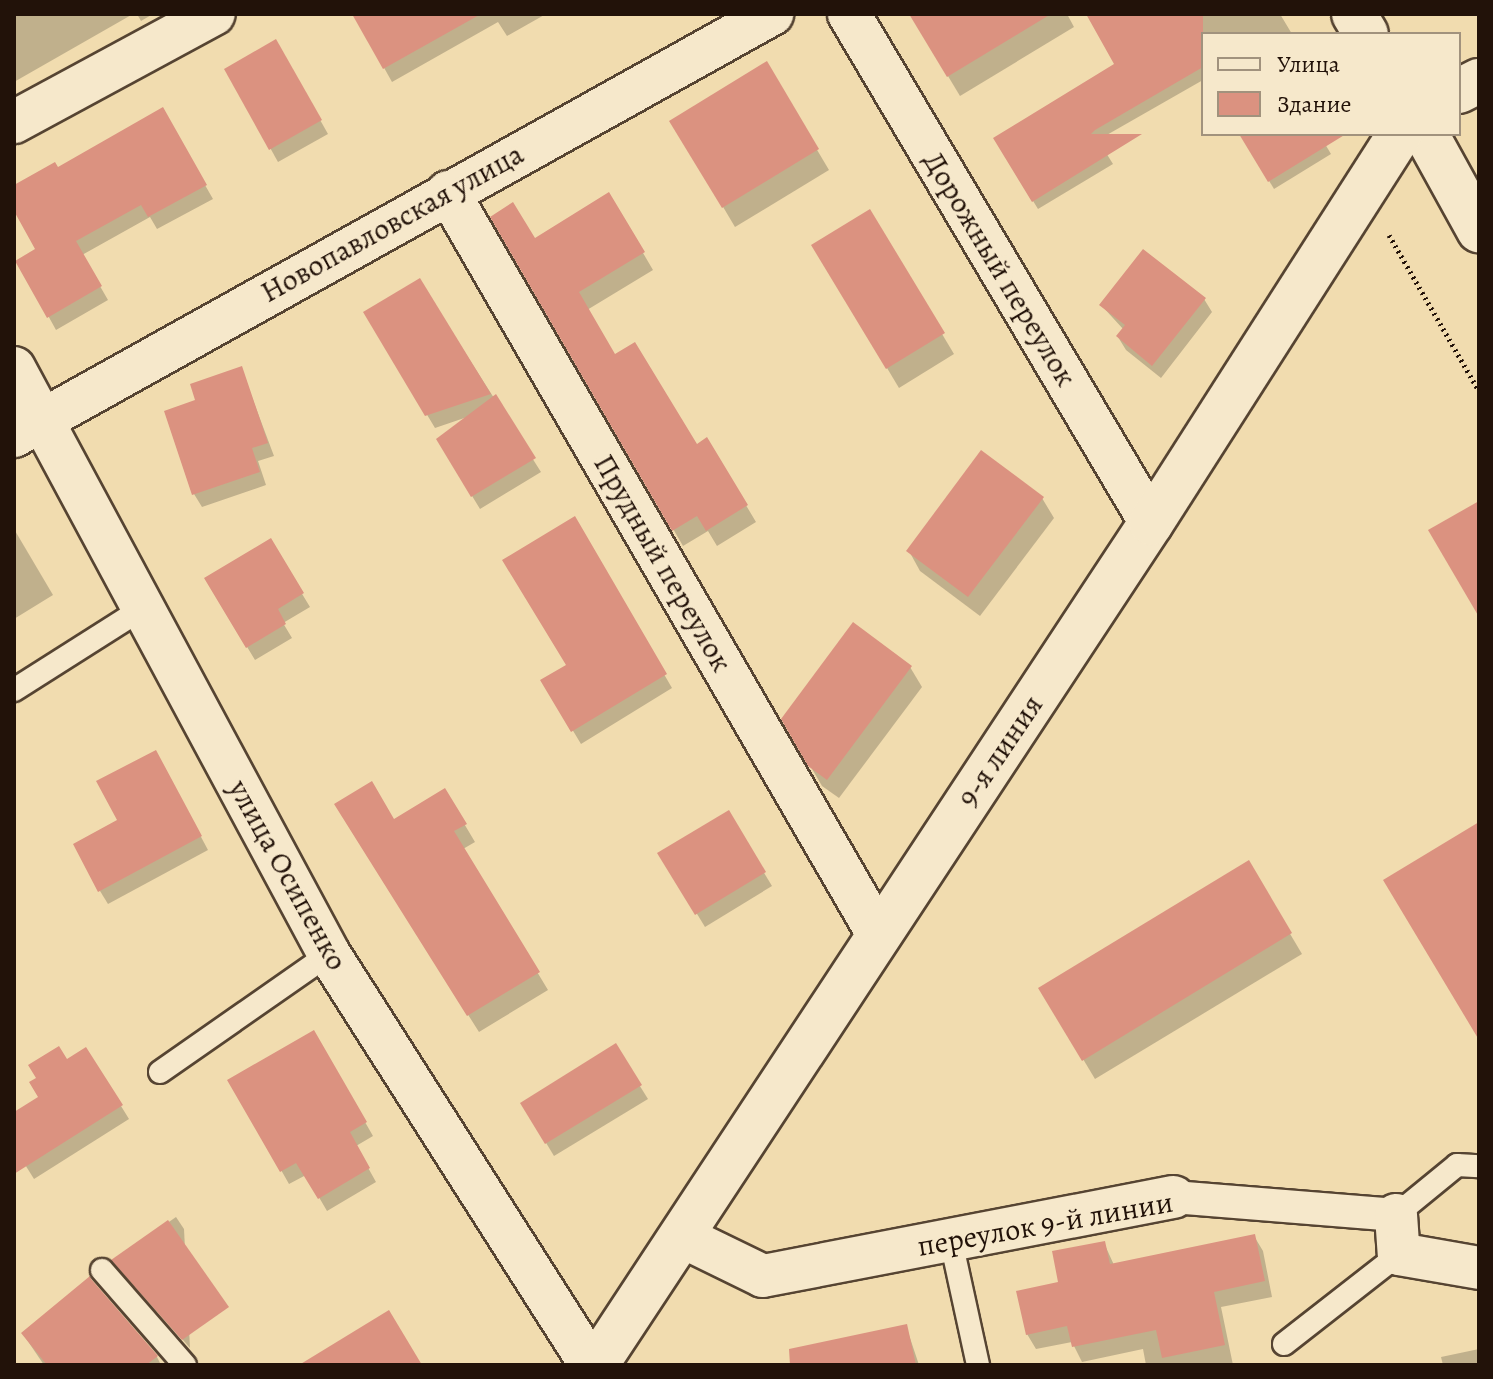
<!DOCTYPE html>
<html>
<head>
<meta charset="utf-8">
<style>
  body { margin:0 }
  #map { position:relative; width:1493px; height:1379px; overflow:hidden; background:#f1dcaf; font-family:Alegreya,serif }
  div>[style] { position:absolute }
  .shadow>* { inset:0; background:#0003 }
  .building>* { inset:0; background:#db9280 }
  .path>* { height:5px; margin-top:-2.5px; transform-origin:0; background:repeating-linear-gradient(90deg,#221209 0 2px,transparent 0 6px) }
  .roads { filter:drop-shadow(2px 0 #564432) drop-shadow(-2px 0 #564432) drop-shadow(0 2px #564432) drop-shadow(0 -2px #564432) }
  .service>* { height:22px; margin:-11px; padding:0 11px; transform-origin:11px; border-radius:11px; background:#f6e8cb }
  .pedestrian>* { height:32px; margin:-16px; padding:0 16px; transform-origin:16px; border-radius:16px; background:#f6e8cb }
  .minor>* { height:42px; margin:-21px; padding:0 21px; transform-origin:21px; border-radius:21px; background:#f6e8cb }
  .tertiary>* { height:44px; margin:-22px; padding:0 22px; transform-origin:22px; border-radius:22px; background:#f6e8cb }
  span { translate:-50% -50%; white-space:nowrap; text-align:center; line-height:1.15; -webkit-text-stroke:6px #f6e8cb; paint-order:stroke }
  .street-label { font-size:30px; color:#221209 }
  .frame { position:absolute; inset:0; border:16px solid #221209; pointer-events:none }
  .legend { position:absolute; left:1201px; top:32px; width:260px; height:104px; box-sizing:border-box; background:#f6e8cb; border:2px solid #a1927d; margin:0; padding:10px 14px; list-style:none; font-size:24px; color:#221209 }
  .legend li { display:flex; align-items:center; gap:16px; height:40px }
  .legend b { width:40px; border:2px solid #a1927d }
</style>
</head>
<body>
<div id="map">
  <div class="shadow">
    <div style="clip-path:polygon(14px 14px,133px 14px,14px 82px)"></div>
    <div style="clip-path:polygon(137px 14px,153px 14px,141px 21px)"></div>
    <div style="clip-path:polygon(354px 14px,546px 14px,507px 36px,498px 22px,392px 82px)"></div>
    <div style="clip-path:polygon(931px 14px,1067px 14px,1074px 27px,960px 96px,916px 23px)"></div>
    <div style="clip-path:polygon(1136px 14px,1280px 14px,1292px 34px,1203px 34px,1203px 80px,1098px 140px,1113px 164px,1038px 209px,995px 139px,1117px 65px)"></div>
    <div style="clip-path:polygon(276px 42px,328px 134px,278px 162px,226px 69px)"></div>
    <div style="clip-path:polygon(766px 64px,829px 170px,735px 227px,672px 121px)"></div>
    <div style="clip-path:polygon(162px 110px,213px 199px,157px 229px,150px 217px,82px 255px,108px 300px,56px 330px,18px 261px,38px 250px,14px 207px,14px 187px,57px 170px)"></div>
    <div style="clip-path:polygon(1241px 134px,1319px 134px,1331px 154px,1274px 189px)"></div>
    <div style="clip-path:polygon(609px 195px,653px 270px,587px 310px,615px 356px,696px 447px,707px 440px,756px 522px,717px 546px,708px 531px,683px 546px,493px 217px,534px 241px)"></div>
    <div style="clip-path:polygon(869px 212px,954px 354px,899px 388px,814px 246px)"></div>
    <div style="clip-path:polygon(419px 280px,541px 472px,480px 509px,438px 440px,479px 413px,435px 428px,366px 313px)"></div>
    <div style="clip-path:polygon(1204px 299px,1212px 312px,1161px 378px,1126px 350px,1118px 337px,1124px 330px,1101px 305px)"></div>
    <div style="clip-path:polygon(241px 368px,274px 456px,258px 461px,266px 485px,202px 507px,194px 494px)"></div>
    <div style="clip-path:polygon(1042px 498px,1054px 518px,980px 616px,920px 571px,909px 551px)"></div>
    <div style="clip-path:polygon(574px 519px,672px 688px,581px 744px,543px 681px,568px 666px)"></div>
    <div style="clip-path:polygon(14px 529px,53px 595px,14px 619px)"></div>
    <div style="clip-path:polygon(270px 541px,310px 607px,283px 623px,292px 638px,255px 660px,206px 579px)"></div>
    <div style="clip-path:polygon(910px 667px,922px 687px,839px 798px,822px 786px,783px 719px)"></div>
    <div style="clip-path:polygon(163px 766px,208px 850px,108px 904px,100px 891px,120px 821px)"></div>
    <div style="clip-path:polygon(444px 790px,475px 842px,463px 849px,548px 990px,479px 1032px,346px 822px,394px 821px)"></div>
    <div style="clip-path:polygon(728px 813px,772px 886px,705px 927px,660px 853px)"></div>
    <div style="clip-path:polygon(1248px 863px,1302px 954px,1095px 1079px,1041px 989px)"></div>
    <div style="clip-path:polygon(314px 1033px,373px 1136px,356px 1146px,376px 1182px,327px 1211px,306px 1175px,289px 1184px,230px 1080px)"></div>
    <div style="clip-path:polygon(615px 1046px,648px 1099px,554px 1156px,522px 1103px)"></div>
    <div style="clip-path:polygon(67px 1061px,121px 1106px,129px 1119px,34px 1179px,14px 1147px,14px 1114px,40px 1098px)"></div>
    <div style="clip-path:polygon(176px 1217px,184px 1229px,190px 1348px,114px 1260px)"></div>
    <div style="clip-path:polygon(1254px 1236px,1263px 1251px,1272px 1297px,1221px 1307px,1233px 1365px,1146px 1365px,1143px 1349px,1082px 1362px,1072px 1342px,1036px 1349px,1027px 1334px,1061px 1284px,1104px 1243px,1114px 1265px)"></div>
    <div style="clip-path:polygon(89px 1278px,157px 1357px,161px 1365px,44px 1365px,23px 1334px)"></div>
    <div style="clip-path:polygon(906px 1326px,919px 1365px,832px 1365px)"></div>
    <div style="clip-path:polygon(1479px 1349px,1479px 1365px,1443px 1365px,1441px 1357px)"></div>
  </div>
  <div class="building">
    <div style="clip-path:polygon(352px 14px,481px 14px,383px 69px)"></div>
    <div style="clip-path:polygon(909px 14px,1051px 14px,947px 77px)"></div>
    <div style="clip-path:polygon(1086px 14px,1203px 14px,1203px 67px,1095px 130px,1091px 134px,1142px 134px,1032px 202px,993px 138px,1114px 64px)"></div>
    <div style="clip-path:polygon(276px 39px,322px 120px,269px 150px,224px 69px)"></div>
    <div style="clip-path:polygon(767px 61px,819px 149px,722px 208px,669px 121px)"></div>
    <div style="clip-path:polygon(163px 107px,207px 185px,148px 217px,141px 205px,76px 241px,102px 286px,47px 318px,15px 261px,35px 249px,14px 211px,14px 185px,55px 162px,58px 167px)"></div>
    <div style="clip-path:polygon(1239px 134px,1346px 134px,1268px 182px)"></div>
    <div style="clip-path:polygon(609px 192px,645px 252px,579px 292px,615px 354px,635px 342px,697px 444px,707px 437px,748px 505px,706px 531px,697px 516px,672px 531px,490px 217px,513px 202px,535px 238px)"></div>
    <div style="clip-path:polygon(870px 209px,945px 333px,886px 369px,811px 245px)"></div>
    <div style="clip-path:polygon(1143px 249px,1206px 298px,1152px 366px,1116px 336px,1125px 325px,1099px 305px)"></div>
    <div style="clip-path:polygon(420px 278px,491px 394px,425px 416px,363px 312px)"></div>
    <div style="clip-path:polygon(242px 366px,268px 443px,252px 448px,260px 472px,192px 495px,164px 411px,195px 400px,190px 384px)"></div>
    <div style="clip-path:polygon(496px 394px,536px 458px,471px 497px,436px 439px)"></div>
    <div style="clip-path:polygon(981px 450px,1044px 497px,968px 597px,906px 551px)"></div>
    <div style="clip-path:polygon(1479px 501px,1479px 617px,1428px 530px)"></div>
    <div style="clip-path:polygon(575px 516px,667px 674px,571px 732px,540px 680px,566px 665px,502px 560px)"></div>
    <div style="clip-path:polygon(271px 538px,304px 593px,278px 609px,286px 624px,246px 648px,204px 578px)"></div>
    <div style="clip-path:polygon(853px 622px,912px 666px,827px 780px,808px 766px,781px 719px)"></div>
    <div style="clip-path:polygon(156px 750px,202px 836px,98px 892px,73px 844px,117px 820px,96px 781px)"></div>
    <div style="clip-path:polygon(372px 781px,394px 819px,445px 788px,467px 824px,454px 831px,540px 972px,467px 1016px,334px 804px)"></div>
    <div style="clip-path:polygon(729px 810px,766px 872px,695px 915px,657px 853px)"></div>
    <div style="clip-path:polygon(1479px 822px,1479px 1040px,1383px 880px)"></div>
    <div style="clip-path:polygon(1249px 860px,1292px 933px,1082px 1061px,1038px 988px)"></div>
    <div style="clip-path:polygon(314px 1030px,367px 1122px,350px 1132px,370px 1168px,318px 1199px,296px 1163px,280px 1172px,227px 1080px)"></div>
    <div style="clip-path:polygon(616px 1043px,642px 1085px,545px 1144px,520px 1103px)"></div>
    <div style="clip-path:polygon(59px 1046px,67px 1059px,86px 1047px,123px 1105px,14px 1174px,14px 1112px,38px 1097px,29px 1082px,36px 1078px,28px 1065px)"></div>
    <div style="clip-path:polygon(168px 1220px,229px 1307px,182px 1340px,111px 1260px)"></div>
    <div style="clip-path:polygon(1255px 1234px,1265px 1281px,1214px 1292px,1225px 1345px,1162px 1358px,1156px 1330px,1072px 1347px,1067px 1326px,1026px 1335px,1016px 1291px,1058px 1282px,1052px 1251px,1105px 1241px,1110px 1264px)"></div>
    <div style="clip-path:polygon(90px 1276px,91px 1279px,158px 1356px,146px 1365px,47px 1365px,21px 1333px)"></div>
    <div style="clip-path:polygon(389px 1310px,422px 1365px,299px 1365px)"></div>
    <div style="clip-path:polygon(907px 1324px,916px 1365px,790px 1365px,789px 1349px)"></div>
  </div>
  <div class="path">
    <div style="left:1389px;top:235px;width:180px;rotate:60deg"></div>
  </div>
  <div class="roads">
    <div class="service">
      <div style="left:14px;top:690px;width:153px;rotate:-32.4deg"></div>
      <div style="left:160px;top:1072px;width:206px;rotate:-34.9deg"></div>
      <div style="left:1396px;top:1215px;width:79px;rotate:-39.3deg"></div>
      <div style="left:1457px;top:1165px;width:22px;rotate:3deg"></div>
      <div style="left:951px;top:1241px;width:127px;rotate:77.7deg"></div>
      <div style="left:102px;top:1270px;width:126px;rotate:48.9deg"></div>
      <div style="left:1284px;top:1344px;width:146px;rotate:-38deg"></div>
    </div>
    <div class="pedestrian">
      <div style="left:1173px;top:1197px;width:224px;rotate:4.6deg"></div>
    </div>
    <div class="minor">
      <div style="left:849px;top:14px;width:592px;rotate:59.32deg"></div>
      <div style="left:14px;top:122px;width:227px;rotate:-28.4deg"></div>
      <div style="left:448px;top:192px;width:858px;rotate:59.91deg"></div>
      <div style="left:14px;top:368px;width:665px;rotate:61.74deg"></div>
      <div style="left:329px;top:954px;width:487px;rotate:57.5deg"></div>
      <div style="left:14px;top:436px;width:868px;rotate:-29.11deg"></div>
      <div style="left:1396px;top:1215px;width:39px;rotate:86deg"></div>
      <div style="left:1399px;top:1254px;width:81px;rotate:9.9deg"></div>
      <div style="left:681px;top:1236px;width:91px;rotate:26deg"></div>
      <div style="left:763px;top:1276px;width:418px;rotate:-10.9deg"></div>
    </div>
    <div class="tertiary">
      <div style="left:1354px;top:14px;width:23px;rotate:59deg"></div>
      <div style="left:1459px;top:91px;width:22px;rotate:-27deg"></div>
      <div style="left:1426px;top:134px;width:110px;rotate:61.1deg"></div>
      <div style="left:596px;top:1365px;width:1008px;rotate:-56.61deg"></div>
      <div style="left:1151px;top:523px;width:462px;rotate:-57.4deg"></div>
    </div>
  </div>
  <div class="street-label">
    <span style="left:392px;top:223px;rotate:-29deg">Новопавловская улица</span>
    <span style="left:1000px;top:269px;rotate:59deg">Дорожный переулок</span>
    <span style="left:663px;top:563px;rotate:60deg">Прудный переулок</span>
    <span style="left:1000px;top:751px;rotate:-56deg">9-я линия</span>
    <span style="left:288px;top:875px;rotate:61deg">улица Осипенко</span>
    <span style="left:1045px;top:1224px;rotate:-10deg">переулок 9-й линии</span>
  </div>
  <div class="frame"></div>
  <ul class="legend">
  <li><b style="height:10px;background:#f6e8cb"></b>Улица</li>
  <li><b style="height:22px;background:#db9280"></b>Здание</li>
  </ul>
</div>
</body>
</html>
